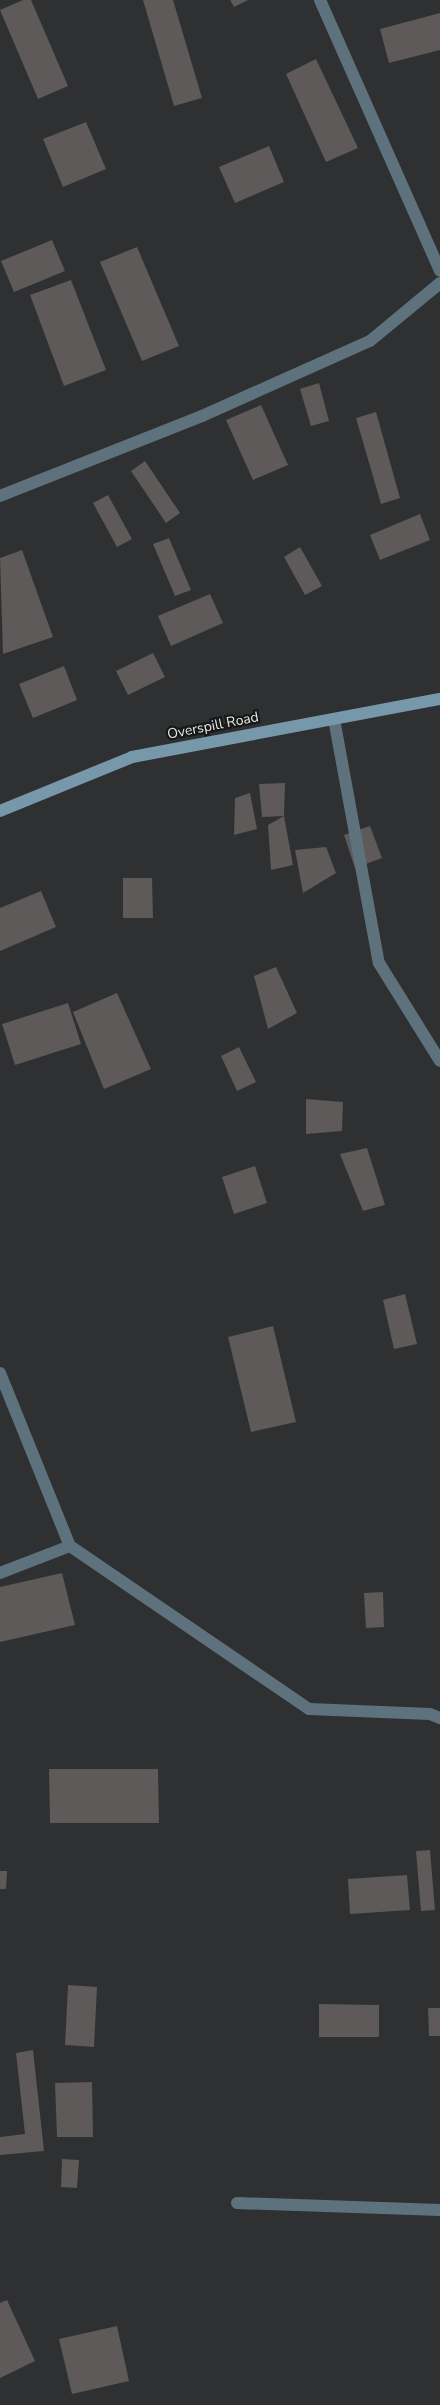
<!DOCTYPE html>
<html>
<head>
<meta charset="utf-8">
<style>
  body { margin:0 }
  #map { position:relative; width:440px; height:2405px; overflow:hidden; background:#2e3031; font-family:"Nunito Sans",sans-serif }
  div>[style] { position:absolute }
  .building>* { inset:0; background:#5d5a59 }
  .lane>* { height:12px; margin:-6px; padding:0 6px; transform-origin:6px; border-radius:6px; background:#5e727e }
  .street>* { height:12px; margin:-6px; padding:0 6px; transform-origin:6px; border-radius:6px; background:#5e727e }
  .secondary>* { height:12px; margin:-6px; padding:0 6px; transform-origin:6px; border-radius:6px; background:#7797aa }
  span { translate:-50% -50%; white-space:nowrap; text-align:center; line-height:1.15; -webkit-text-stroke:4.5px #171818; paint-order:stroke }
  .street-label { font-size:14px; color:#e7e8e9 }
</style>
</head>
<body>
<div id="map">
  <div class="building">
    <div style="clip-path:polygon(23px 0,31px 0,68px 86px,38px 99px,0 10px)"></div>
    <div style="clip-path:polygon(143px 0,173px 0,202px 98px,174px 106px)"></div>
    <div style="clip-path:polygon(230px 0,248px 0,234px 7px)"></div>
    <div style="clip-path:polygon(440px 13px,440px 50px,389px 63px,380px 29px)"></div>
    <div style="clip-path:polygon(316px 59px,358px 148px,326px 162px,286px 74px)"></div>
    <div style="clip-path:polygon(86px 122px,106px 169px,63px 187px,43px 139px)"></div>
    <div style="clip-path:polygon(269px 146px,284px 182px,235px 203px,219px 167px)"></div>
    <div style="clip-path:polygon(52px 240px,65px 271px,14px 292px,1px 261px)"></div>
    <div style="clip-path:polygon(137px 247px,179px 346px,142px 361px,100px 262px)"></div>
    <div style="clip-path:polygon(71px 280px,106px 370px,64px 386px,30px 295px)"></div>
    <div style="clip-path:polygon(319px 383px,329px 421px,311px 426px,300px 389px)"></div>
    <div style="clip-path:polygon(261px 405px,288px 465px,253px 480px,226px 420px)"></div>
    <div style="clip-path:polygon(376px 412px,400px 498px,381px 504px,356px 418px)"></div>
    <div style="clip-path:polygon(145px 461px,180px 513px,166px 523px,131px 471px)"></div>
    <div style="clip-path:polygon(108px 495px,132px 539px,117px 547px,93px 503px)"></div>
    <div style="clip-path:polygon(420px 514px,430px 540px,380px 560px,370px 535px)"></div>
    <div style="clip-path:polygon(169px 538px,191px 590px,175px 596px,153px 544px)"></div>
    <div style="clip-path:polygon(300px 547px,322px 586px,305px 595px,284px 557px)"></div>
    <div style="clip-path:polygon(22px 550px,53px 637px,3px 654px,0 558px)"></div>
    <div style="clip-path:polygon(210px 594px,223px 623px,171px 646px,158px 616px)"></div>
    <div style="clip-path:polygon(153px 653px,165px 677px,128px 695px,116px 671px)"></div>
    <div style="clip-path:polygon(64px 666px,77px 700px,33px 718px,19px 684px)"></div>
    <div style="clip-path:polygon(285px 783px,284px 816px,262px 817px,259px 784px)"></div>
    <div style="clip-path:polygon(250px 793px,257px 829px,234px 835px,235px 798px)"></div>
    <div style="clip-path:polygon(284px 816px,293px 865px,271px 870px,268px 825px)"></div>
    <div style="clip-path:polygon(370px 826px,382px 858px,355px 868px,344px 835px)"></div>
    <div style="clip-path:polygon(326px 847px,336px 873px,303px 893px,295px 850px)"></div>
    <div style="clip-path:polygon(123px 878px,152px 878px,153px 918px,123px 918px)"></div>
    <div style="clip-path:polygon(41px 891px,56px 927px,0 951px,0 908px)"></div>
    <div style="clip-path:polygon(276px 967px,297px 1013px,268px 1029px,254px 976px)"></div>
    <div style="clip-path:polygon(117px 993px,151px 1069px,104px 1089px,73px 1012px)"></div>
    <div style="clip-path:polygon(68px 1003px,81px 1044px,15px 1065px,2px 1024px)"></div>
    <div style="clip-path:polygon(239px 1047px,256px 1082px,237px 1091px,221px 1056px)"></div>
    <div style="clip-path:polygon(306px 1099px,343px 1102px,342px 1131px,306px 1134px)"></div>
    <div style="clip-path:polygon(367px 1148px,385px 1205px,363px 1211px,340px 1154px)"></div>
    <div style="clip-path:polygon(255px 1166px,267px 1203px,234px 1214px,222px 1177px)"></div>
    <div style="clip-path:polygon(405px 1294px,417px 1344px,394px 1349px,383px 1300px)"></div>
    <div style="clip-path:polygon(273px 1326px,296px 1422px,251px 1432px,228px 1337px)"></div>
    <div style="clip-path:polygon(62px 1573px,75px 1625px,0 1642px,0 1587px)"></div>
    <div style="clip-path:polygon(383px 1592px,384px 1627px,366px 1628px,364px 1593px)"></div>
    <div style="clip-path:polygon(49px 1769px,158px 1769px,159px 1823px,50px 1823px)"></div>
    <div style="clip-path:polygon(430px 1850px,435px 1910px,421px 1911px,416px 1851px)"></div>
    <div style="clip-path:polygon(0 1871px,7px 1871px,6px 1889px,0 1889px)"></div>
    <div style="clip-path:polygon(407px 1875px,410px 1910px,350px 1914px,348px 1879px)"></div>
    <div style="clip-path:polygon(68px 1985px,97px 1987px,94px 2047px,65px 2045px)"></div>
    <div style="clip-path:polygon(319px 2004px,379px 2005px,379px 2037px,319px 2037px)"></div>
    <div style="clip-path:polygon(428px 2008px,440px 2008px,440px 2036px,429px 2036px)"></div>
    <div style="clip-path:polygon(33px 2050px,44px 2151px,0 2155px,0 2137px,25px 2134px,16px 2053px)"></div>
    <div style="clip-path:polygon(92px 2082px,93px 2137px,57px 2137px,55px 2083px)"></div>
    <div style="clip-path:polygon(62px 2159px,79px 2160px,77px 2188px,61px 2187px)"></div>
    <div style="clip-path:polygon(7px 2300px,35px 2361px,0 2378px,0 2303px)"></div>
    <div style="clip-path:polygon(117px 2326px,129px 2381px,72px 2394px,59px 2339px)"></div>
  </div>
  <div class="lane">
    <div style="left:334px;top:719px;width:248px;rotate:79.6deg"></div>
    <div style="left:379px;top:963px;width:115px;rotate:58.1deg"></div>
  </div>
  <div class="street">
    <div style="left:320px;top:0;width:296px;rotate:66.1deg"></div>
    <div style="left:0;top:496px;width:217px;rotate:-21.6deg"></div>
    <div style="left:202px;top:416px;width:184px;rotate:-24.1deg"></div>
    <div style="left:370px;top:341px;width:91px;rotate:-39.6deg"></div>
    <div style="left:0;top:1373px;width:187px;rotate:68deg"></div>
    <div style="left:70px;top:1546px;width:75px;rotate:158.9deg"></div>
    <div style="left:70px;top:1546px;width:289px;rotate:34.3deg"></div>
    <div style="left:309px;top:1709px;width:121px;rotate:2.4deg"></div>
    <div style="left:430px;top:1714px;width:11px;rotate:22deg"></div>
    <div style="left:237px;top:2203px;width:203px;rotate:2deg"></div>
  </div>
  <div class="secondary">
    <div style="left:0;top:811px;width:143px;rotate:-22.2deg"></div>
    <div style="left:132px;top:757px;width:313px;rotate:-10.7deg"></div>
  </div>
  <div class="street-label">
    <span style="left:213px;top:726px;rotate:-11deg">Overspill Road</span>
  </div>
</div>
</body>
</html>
